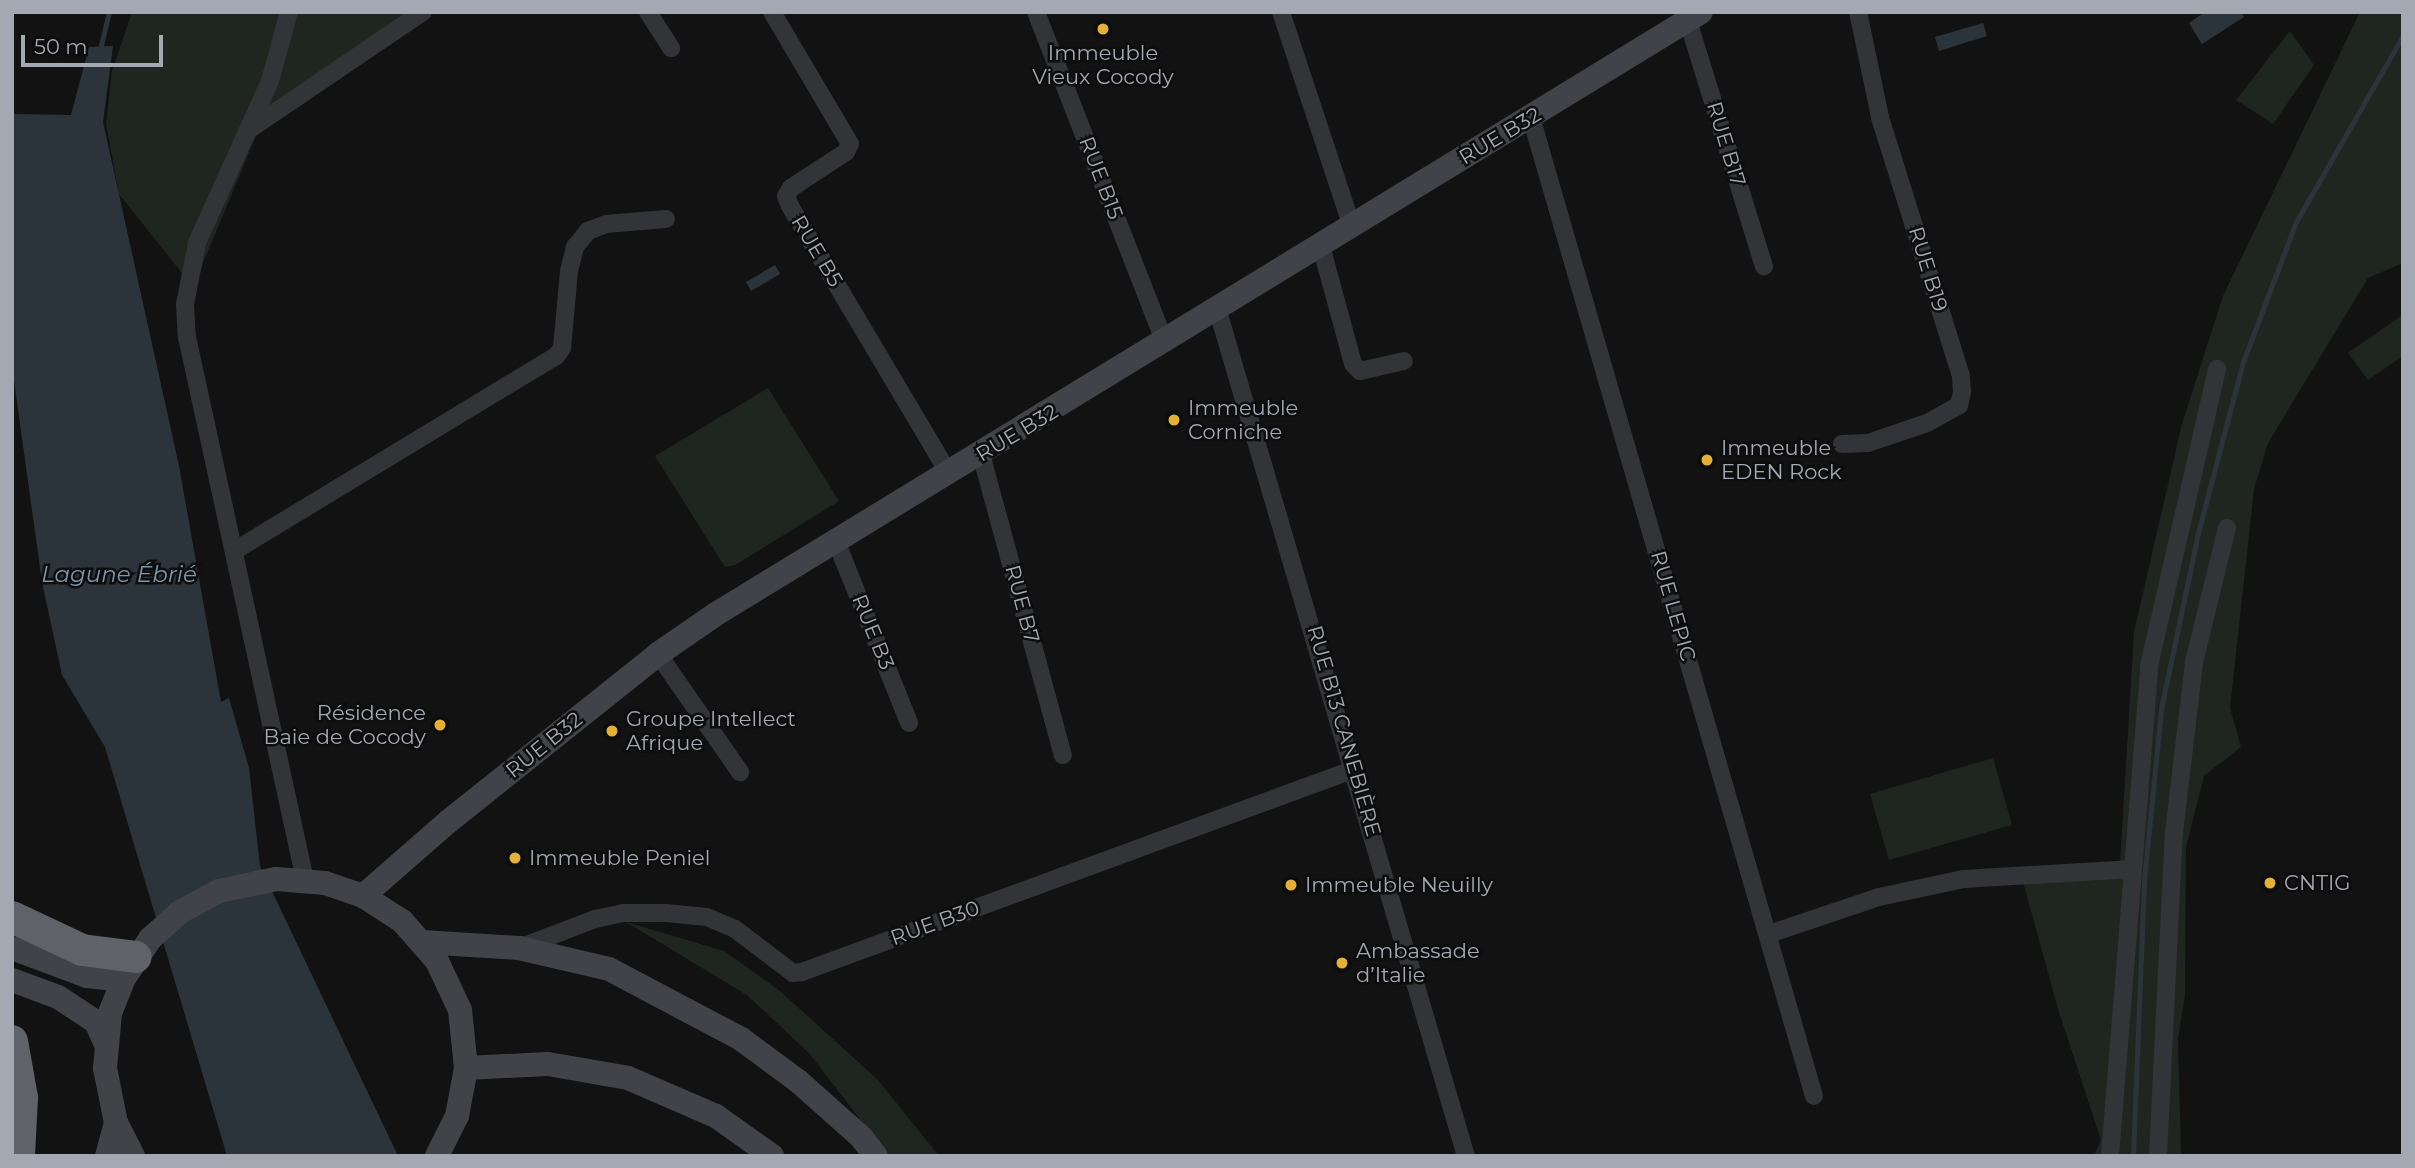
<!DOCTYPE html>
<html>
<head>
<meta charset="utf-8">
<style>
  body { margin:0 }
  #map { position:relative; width:2415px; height:1168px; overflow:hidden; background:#121213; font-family:Montserrat,sans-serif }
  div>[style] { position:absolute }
  .green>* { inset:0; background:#1f2620 }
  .water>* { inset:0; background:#2c343b }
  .stream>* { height:5px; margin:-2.5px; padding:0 2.5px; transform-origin:2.5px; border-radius:2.5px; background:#2c343b }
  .street>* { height:18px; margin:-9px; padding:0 9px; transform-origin:9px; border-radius:9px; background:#333438 }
  .secondary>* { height:24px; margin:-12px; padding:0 12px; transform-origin:12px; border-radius:12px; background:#424348 }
  .highway>* { height:32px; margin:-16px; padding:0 16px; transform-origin:16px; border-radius:16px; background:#606269 }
  .dots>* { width:19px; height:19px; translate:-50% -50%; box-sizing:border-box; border:4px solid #0d0d0e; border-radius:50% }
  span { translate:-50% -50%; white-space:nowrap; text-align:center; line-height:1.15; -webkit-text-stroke:5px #0d0d0e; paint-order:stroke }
  .poi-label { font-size:21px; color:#a4a8b3 }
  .left { translate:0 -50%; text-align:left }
  .right { translate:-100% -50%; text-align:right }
  .street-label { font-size:21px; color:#a4a8b3 }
  .water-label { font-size:23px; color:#7d95ac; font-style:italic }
  .frame { position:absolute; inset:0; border:14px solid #a4a8b3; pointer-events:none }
  .scale { position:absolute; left:21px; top:35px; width:142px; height:32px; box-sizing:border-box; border:4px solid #a4a8b3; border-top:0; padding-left:9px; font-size:21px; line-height:24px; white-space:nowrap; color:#a4a8b3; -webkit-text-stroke:5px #0d0d0e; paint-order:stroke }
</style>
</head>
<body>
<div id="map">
  <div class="green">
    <div style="clip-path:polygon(132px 12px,410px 12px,261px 124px,193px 287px,119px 194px,106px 123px,112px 71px)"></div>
    <div style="clip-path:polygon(2360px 12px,2403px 12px,2403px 263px,2368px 278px,2268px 443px,2254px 489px,2230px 708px,2241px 747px,2204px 776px,2186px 847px,2185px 995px,2178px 1039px,2181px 1156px,2094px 1156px,2101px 1140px,2058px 1009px,2020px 871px,2120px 863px,2134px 632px,2182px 424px,2223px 296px)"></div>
    <div style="clip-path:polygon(2290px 31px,2314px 65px,2273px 124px,2236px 100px)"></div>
    <div style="clip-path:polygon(2401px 316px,2403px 356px,2368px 380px,2348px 353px)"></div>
    <div style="clip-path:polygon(768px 388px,839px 501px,735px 565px,725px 567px,655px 456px)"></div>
    <div style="clip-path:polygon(1993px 758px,2012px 825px,1889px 860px,1870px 794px)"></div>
    <div style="clip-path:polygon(626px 922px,724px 951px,780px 991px,878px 1080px,939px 1156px,888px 1156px,809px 1053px,747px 995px)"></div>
  </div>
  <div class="water">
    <div style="clip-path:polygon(2205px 12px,2241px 12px,2244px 17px,2202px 44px,2189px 23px)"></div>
    <div style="clip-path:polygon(1983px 23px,1987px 36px,1939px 51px,1935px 37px)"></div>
    <div style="clip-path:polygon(113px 46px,103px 122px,179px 466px,221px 702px,229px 698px,249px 768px,260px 866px,398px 1156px,227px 1156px,105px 747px,62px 675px,42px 582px,12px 366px,12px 114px,71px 115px,89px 47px)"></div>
    <div style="clip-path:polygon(775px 265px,780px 274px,751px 291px,746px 282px)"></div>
  </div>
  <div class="stream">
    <div style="left:99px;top:53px;width:42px;rotate:-76.3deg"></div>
    <div style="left:2133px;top:1156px;width:276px;rotate:-87.7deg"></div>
    <div style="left:2144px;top:880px;width:172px;rotate:-84.3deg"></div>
    <div style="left:2161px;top:709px;width:180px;rotate:-78.1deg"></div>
    <div style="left:2198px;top:533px;width:177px;rotate:-75.3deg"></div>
    <div style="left:2243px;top:362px;width:150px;rotate:-69.3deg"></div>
    <div style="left:2296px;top:222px;width:215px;rotate:-60.2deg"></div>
  </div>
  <div class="street">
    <div style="left:289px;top:12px;width:72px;rotate:105.4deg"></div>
    <div style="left:270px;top:81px;width:178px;rotate:114.3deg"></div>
    <div style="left:197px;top:243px;width:62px;rotate:101.1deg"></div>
    <div style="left:185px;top:304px;width:33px;rotate:87deg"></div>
    <div style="left:187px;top:337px;width:556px;rotate:77.74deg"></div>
    <div style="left:648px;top:12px;width:43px;rotate:57.4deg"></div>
    <div style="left:772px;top:12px;width:153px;rotate:59.4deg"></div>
    <div style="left:850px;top:144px;width:9px;rotate:117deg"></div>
    <div style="left:846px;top:152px;width:66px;rotate:146.8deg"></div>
    <div style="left:791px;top:188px;width:9px;rotate:122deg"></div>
    <div style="left:786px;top:196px;width:11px;rotate:68deg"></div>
    <div style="left:790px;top:206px;width:312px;rotate:59.3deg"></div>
    <div style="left:1036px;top:12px;width:355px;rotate:68.7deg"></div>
    <div style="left:1281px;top:12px;width:226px;rotate:71.7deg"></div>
    <div style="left:1688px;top:21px;width:257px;rotate:72.8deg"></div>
    <div style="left:1531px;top:117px;width:1019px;rotate:73.88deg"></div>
    <div style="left:250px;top:129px;width:209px;rotate:-34.1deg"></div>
    <div style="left:1321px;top:246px;width:122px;rotate:74.8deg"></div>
    <div style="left:1353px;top:364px;width:10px;rotate:45deg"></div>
    <div style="left:1360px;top:371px;width:45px;rotate:-12.8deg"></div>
    <div style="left:1217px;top:308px;width:884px;rotate:73.64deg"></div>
    <div style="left:1842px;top:444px;width:26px;rotate:-2deg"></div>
    <div style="left:1868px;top:443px;width:62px;rotate:-18.7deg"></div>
    <div style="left:1927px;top:423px;width:37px;rotate:-29deg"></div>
    <div style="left:1959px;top:405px;width:13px;rotate:-77deg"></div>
    <div style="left:1962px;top:392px;width:16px;rotate:-94deg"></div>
    <div style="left:1961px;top:376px;width:271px;rotate:-107.4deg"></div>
    <div style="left:1880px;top:117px;width:107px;rotate:-101.8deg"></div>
    <div style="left:981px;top:454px;width:312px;rotate:74.8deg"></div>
    <div style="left:836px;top:541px;width:196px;rotate:68.1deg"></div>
    <div style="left:234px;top:551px;width:378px;rotate:-31.2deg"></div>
    <div style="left:557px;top:355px;width:9px;rotate:-54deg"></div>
    <div style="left:562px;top:348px;width:77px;rotate:-84.8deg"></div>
    <div style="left:569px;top:271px;width:25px;rotate:-76deg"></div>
    <div style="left:575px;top:247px;width:21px;rotate:-51deg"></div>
    <div style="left:588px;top:231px;width:19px;rotate:-21deg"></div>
    <div style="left:606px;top:224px;width:60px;rotate:-4.8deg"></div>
    <div style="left:658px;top:654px;width:144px;rotate:55.2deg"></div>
    <div style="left:1769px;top:934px;width:116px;rotate:-18.6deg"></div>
    <div style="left:1879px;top:897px;width:87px;rotate:-12deg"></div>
    <div style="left:1964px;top:879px;width:168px;rotate:-3.4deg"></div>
    <div style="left:519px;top:948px;width:81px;rotate:-20.9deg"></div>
    <div style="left:595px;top:919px;width:29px;rotate:-12deg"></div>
    <div style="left:623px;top:913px;width:43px"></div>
    <div style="left:666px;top:913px;width:41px;rotate:5.6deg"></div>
    <div style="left:707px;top:917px;width:30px;rotate:23deg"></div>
    <div style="left:735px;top:929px;width:73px;rotate:37.2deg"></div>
    <div style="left:793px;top:973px;width:9px;rotate:-6deg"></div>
    <div style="left:802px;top:972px;width:589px;rotate:-20.16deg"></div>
    <div style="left:2110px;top:1156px;width:492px;rotate:-85.4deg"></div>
    <div style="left:2149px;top:666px;width:305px;rotate:-77.1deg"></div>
    <div style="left:2158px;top:1156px;width:323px;rotate:-87.2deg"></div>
    <div style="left:2174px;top:833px;width:172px;rotate:-83.3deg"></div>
    <div style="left:2194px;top:662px;width:138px;rotate:-76.2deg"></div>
  </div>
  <div class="secondary">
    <div style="left:363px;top:896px;width:114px;rotate:-41.1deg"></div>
    <div style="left:449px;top:821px;width:268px;rotate:-38.6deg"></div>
    <div style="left:658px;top:654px;width:70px;rotate:-34.6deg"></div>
    <div style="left:716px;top:614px;width:1154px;rotate:-31.43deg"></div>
    <div style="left:423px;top:942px;width:96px;rotate:3.6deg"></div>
    <div style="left:519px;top:948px;width:92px;rotate:13.1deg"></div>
    <div style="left:609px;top:969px;width:149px;rotate:27.9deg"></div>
    <div style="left:741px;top:1039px;width:71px;rotate:36.4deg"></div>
    <div style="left:798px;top:1081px;width:84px;rotate:41.6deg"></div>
    <div style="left:861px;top:1137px;width:24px;rotate:52deg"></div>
    <div style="left:12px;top:948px;width:80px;rotate:20.5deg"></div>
    <div style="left:87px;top:976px;width:36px;rotate:6deg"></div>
    <div style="left:12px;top:980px;width:49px;rotate:20.3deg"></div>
    <div style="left:58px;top:997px;width:45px;rotate:33.3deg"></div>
    <div style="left:96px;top:1022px;width:22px;rotate:66deg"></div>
    <div style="left:466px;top:1068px;width:82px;rotate:-2.8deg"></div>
    <div style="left:548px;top:1064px;width:81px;rotate:9.9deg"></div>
    <div style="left:628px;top:1078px;width:96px;rotate:23.4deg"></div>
    <div style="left:716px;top:1116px;width:69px;rotate:35.5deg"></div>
    <div style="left:107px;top:1156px;width:34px;rotate:-75deg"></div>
    <div style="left:133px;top:1156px;width:37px;rotate:-117deg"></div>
    <div style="left:116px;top:1123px;width:56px;rotate:-101.3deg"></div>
    <div style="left:105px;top:1068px;width:55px;rotate:-84.8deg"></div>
    <div style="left:110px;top:1013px;width:35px;rotate:-68deg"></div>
    <div style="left:123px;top:980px;width:49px;rotate:-56.6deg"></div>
    <div style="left:150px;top:939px;width:40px;rotate:-42deg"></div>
    <div style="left:180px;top:912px;width:44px;rotate:-28.3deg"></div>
    <div style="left:219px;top:891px;width:58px;rotate:-11.9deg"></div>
    <div style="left:276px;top:879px;width:49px;rotate:4.7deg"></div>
    <div style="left:325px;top:883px;width:40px;rotate:18.9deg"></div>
    <div style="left:363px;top:896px;width:46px;rotate:32.7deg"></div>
    <div style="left:402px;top:921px;width:53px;rotate:48.8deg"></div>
    <div style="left:437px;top:961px;width:54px;rotate:64.9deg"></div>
    <div style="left:460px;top:1010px;width:58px;rotate:84.1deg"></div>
    <div style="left:466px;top:1068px;width:49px;rotate:100.6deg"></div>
    <div style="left:457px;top:1116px;width:45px;rotate:116.6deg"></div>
  </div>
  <div class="highway">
    <div style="left:12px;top:917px;width:77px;rotate:25.2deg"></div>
    <div style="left:82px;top:950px;width:54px;rotate:7.4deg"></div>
    <div style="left:12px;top:1041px;width:58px;rotate:80deg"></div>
    <div style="left:22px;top:1098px;width:58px;rotate:93deg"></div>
  </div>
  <div class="dots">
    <div style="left:1103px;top:29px;background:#e4b03a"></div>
    <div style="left:1174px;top:420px;background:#e4b03a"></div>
    <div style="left:1707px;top:460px;background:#e4b03a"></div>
    <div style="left:440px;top:725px;background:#e4b03a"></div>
    <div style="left:612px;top:731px;background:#e4b03a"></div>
    <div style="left:515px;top:858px;background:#e4b03a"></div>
    <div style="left:2270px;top:883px;background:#e4b03a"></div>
    <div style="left:1291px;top:885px;background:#e4b03a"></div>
    <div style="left:1342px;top:963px;background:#e4b03a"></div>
  </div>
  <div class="poi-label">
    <span style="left:1103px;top:65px">Immeuble<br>Vieux Cocody</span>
    <span class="left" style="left:1188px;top:420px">Immeuble<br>Corniche</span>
    <span class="left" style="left:1721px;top:460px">Immeuble<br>EDEN Rock</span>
    <span class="right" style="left:426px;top:725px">Résidence<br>Baie de Cocody</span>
    <span class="left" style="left:626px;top:731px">Groupe Intellect<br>Afrique</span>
    <span class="left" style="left:529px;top:858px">Immeuble Peniel</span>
    <span class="left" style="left:2284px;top:883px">CNTIG</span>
    <span class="left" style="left:1305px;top:885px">Immeuble Neuilly</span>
    <span class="left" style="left:1356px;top:963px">Ambassade<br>d’Italie</span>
  </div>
  <div class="street-label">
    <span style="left:1500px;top:136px;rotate:-31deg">RUE B32</span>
    <span style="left:1726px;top:144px;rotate:73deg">RUE B17</span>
    <span style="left:1101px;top:178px;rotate:69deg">RUE B15</span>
    <span style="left:817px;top:251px;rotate:59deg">RUE B5</span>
    <span style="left:1928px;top:269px;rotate:73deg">RUE B19</span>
    <span style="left:1017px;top:433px;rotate:-31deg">RUE B32</span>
    <span style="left:1022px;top:604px;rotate:75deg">RUE B7</span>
    <span style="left:1673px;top:606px;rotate:74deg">RUE LEPIC</span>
    <span style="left:873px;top:632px;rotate:68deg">RUE B3</span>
    <span style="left:1344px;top:731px;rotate:74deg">RUE B13 CANEBIÈRE</span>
    <span style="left:544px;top:745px;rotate:-39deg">RUE B32</span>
    <span style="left:935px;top:923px;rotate:-20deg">RUE B30</span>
  </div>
  <div class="water-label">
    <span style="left:119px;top:574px">Lagune Ébrié</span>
  </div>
  <div class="frame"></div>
  <div class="scale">50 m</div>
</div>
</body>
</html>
